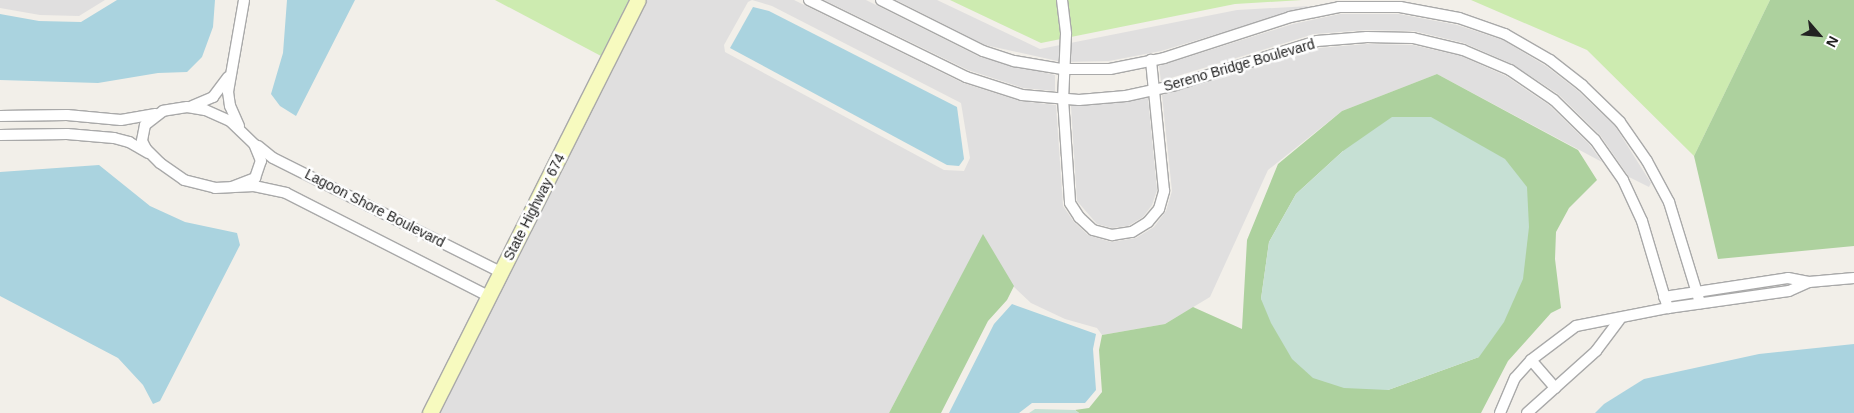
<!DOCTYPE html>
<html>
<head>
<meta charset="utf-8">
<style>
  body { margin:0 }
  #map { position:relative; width:1854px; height:413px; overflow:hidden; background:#f2efe9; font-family:Helvetica,sans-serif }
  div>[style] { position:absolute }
  .residential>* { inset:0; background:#e0dfdf }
  .grass>* { inset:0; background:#cdebb0 }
  .forest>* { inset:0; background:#add19e }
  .wetland>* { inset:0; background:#c6e0d4 }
  .water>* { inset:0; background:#aad3df }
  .roads { filter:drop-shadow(1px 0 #a9a9a9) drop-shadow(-1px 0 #a9a9a9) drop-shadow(0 1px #a9a9a9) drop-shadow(0 -1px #a9a9a9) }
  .minor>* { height:10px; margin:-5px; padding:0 5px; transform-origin:5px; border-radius:5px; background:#fff }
  .secondary>* { height:15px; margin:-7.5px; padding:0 7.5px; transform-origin:7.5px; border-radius:7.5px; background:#f7fabf }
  span { translate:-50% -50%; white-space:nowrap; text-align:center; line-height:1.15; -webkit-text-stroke:5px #fff; paint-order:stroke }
  .street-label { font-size:14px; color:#222 }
  .north { position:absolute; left:1794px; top:10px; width:50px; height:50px; -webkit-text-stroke:4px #fff; paint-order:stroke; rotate:117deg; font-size:14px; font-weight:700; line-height:20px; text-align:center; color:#222 }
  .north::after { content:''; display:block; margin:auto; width:18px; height:22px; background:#222; clip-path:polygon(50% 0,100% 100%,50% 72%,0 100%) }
</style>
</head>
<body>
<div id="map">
  <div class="residential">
    <div style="clip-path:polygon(0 0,105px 0,79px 16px,40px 15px,0 8px)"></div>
    <div style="clip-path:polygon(evenodd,646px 0,794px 0,963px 83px,1020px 101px,1056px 105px,1063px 206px,1074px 222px,1088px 235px,1111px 242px,1136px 238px,1154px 227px,1166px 211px,1172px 191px,1162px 95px,1319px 48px,1367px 44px,1413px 45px,1461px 56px,1506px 76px,1549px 105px,1589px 144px,1602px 162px,1437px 74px,1342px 111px,1268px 170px,1210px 297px,1165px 324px,1102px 335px,1097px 328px,1065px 319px,1031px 303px,1014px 287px,983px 235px,889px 413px,438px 413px,646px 0,752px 0,772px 6px,961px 103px,970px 158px,964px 171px,944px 170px,725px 52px,724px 45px,748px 2px,752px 0)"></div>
    <div style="clip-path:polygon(824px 0,866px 0,980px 57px,1055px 75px,1055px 91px,1023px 88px,968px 70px)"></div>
    <div style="clip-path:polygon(896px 0,937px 0,1040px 49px,1237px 10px,1310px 6px,1161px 51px,1109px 61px,1062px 62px,985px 45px)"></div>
    <div style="clip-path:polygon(1340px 14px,1399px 14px,1457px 25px,1503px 40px,1546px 66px,1577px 90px,1615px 126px,1651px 183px,1649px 187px,1629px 177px,1600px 135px,1558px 94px,1512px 64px,1464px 43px,1414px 31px,1365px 30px,1314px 34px,1161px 81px,1159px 66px,1293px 24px)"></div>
    <div style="clip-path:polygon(1148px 98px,1157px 190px,1152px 205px,1143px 217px,1128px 226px,1112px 228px,1097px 224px,1077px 201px,1071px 106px)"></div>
  </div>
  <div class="grass">
    <div style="clip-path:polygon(495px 0,629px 0,601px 56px)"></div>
    <div style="clip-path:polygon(950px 0,1302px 0,1235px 4px,1041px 43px)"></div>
    <div style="clip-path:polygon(1471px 0,1770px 0,1694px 156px,1587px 50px)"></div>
  </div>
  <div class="forest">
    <div style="clip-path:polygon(1770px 0,1854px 0,1854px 246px,1718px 259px,1694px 156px)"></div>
    <div style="clip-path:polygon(evenodd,1437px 74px,1578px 150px,1597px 180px,1569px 208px,1556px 232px,1555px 259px,1561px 308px,1551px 313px,1508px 361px,1481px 413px,1079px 413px,1075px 410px,1089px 408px,1102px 392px,1099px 350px,1102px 335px,1165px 324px,1193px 307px,1242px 329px,1247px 240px,1278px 164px,1342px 111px,1437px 74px,1343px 151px,1479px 357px,1388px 390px,1261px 299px,1269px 242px,1296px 194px,1343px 151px)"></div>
    <div style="clip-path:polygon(983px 234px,1014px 286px,1007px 300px,988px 321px,941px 413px,889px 413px)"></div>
  </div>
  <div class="wetland">
    <div style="clip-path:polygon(1392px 117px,1431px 117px,1505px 159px,1527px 187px,1529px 227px,1523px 279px,1504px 322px,1479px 357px,1388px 390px,1344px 388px,1313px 378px,1292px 359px,1271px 323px,1261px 299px,1269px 242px,1296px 194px,1343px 151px)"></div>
    <div style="clip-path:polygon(1035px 409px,1075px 410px,1079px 413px,1029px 413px)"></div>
  </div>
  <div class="water">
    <div style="clip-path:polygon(117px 0,215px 0,213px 27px,202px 57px,187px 72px,158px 73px,98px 83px,0 80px,0 14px,39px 21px,81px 22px)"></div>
    <div style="clip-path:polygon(287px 0,355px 0,296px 116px,280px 106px,271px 94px,283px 53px)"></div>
    <div style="clip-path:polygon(753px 7px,769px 11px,957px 107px,964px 159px,959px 166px,947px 165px,730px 48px)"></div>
    <div style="clip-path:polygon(99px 165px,150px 206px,185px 222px,237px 233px,240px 245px,160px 401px,153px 404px,143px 385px,118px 358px,0 296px,0 172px)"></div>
    <div style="clip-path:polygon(1012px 304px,1096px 334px,1093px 349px,1096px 390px,1085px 403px,1032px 403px,1019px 413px,949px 413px,994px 324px)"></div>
    <div style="clip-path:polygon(1854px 344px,1854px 413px,1595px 413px,1604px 404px,1644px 379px,1759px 354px)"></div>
  </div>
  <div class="roads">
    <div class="minor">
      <div style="left:809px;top:0;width:175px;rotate:26.1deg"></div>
      <div style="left:966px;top:77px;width:59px;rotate:17.8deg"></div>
      <div style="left:1022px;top:95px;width:57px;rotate:5deg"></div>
      <div style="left:1079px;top:100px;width:47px;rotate:-4.9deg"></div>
      <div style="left:1126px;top:96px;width:51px;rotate:-12.4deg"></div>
      <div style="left:1176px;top:85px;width:148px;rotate:-17.3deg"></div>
      <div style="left:1317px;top:41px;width:50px;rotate:-4.6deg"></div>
      <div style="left:1367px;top:37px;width:46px;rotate:1.2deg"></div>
      <div style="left:1413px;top:38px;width:51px;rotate:13.5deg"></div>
      <div style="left:1463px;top:50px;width:51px;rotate:23.1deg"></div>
      <div style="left:1510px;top:70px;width:53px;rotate:34.3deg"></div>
      <div style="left:1554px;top:100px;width:57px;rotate:44.3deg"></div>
      <div style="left:1595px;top:140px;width:49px;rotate:55deg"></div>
      <div style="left:1623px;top:180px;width:45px;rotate:65.1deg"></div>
      <div style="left:1642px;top:221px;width:91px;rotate:73.4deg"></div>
      <div style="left:881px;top:0;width:114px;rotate:26.6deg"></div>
      <div style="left:983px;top:51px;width:33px;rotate:18deg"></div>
      <div style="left:1014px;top:61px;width:49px;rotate:9.5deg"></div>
      <div style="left:1062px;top:69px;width:48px"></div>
      <div style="left:1110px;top:69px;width:55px;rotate:-11.5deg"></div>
      <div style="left:1164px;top:58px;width:133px;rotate:-18deg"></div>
      <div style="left:1290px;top:17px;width:50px;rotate:-11.5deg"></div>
      <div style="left:1339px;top:7px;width:61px"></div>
      <div style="left:1400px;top:7px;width:60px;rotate:10.6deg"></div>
      <div style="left:1459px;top:18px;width:49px;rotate:19.2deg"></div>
      <div style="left:1505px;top:34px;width:52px;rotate:30deg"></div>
      <div style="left:1550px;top:60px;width:41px;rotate:38deg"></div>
      <div style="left:1582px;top:85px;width:53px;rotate:44.2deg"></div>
      <div style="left:1620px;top:122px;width:47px;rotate:55.3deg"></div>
      <div style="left:1647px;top:161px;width:47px;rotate:61.8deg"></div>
      <div style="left:1669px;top:202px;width:106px;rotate:72.9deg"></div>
      <div style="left:1062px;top:0;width:34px;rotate:83deg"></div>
      <div style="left:1066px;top:34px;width:65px;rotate:92.6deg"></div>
      <div style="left:1063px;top:99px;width:104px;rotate:86.1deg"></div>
      <div style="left:1070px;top:203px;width:17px;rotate:57deg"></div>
      <div style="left:1079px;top:217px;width:19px;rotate:43deg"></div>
      <div style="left:1093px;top:230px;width:20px;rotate:15deg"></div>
      <div style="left:1112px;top:235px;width:20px;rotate:-9deg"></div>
      <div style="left:1132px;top:232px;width:19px;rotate:-32deg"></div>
      <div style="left:1148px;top:222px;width:17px;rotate:-50deg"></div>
      <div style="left:1159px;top:209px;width:19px;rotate:-74deg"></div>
      <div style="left:1164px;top:191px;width:132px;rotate:-95.7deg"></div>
      <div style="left:192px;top:106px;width:23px;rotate:-23deg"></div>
      <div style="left:213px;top:97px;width:25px;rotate:-53deg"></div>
      <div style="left:0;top:116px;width:67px;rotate:-0.9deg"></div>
      <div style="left:67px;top:115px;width:54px;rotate:5.3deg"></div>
      <div style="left:121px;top:120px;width:35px;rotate:-10deg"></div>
      <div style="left:239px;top:126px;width:22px;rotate:-114deg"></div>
      <div style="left:230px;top:106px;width:14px;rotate:-98deg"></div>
      <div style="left:228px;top:92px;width:93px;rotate:-80.1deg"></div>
      <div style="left:0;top:135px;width:67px;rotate:-0.9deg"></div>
      <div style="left:67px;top:134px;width:47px;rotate:4.9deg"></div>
      <div style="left:114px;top:138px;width:16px;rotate:15deg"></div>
      <div style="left:129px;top:142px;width:22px;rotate:30deg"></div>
      <div style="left:258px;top:146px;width:19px;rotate:39deg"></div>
      <div style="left:273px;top:158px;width:255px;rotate:26.6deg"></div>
      <div style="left:232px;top:187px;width:25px;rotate:-21deg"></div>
      <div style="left:255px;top:178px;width:18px;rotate:-71deg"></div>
      <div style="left:261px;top:161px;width:18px;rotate:-112deg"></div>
      <div style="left:254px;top:144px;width:33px;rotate:-136deg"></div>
      <div style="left:230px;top:121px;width:27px;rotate:-156deg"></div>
      <div style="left:205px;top:110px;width:18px;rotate:-171deg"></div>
      <div style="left:187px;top:107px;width:24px;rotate:171deg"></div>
      <div style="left:163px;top:111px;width:23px;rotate:142deg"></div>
      <div style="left:145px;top:125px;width:16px;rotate:101deg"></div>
      <div style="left:142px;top:141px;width:9px;rotate:63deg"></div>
      <div style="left:146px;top:149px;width:20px;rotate:45deg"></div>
      <div style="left:160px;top:163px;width:29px;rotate:35deg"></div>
      <div style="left:184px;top:180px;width:32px;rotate:14deg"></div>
      <div style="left:215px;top:188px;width:39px;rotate:-3deg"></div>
      <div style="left:254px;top:186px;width:33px;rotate:12deg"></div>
      <div style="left:286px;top:193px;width:227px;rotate:27deg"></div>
      <div style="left:1664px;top:297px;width:125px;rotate:-8.7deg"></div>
      <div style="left:1788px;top:278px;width:21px;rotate:11deg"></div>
      <div style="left:1809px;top:282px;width:45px;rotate:-5.1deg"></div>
      <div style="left:1531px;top:360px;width:37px;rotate:49deg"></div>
      <div style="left:1500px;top:413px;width:38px;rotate:-67deg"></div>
      <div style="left:1515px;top:378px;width:24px;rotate:-48deg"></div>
      <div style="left:1531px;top:360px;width:56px;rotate:-37.1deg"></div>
      <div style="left:1576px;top:326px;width:94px;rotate:-11.1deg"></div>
      <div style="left:1668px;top:308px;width:122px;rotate:-8deg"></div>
      <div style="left:1789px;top:291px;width:22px;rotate:-24deg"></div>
      <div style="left:1527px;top:413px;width:93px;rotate:-41.9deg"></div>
      <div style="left:1596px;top:351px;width:39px;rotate:-53deg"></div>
    </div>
    <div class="secondary">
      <div style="left:430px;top:413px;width:462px;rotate:-63.3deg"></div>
    </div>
  </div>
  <div class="street-label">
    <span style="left:1239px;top:65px;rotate:-16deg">Sereno Bridge Boulevard</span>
    <span style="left:534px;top:207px;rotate:-63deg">State Highway 674</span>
    <span style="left:375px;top:208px;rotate:27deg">Lagoon Shore Boulevard</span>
  </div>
  <div class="north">N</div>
</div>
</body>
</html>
